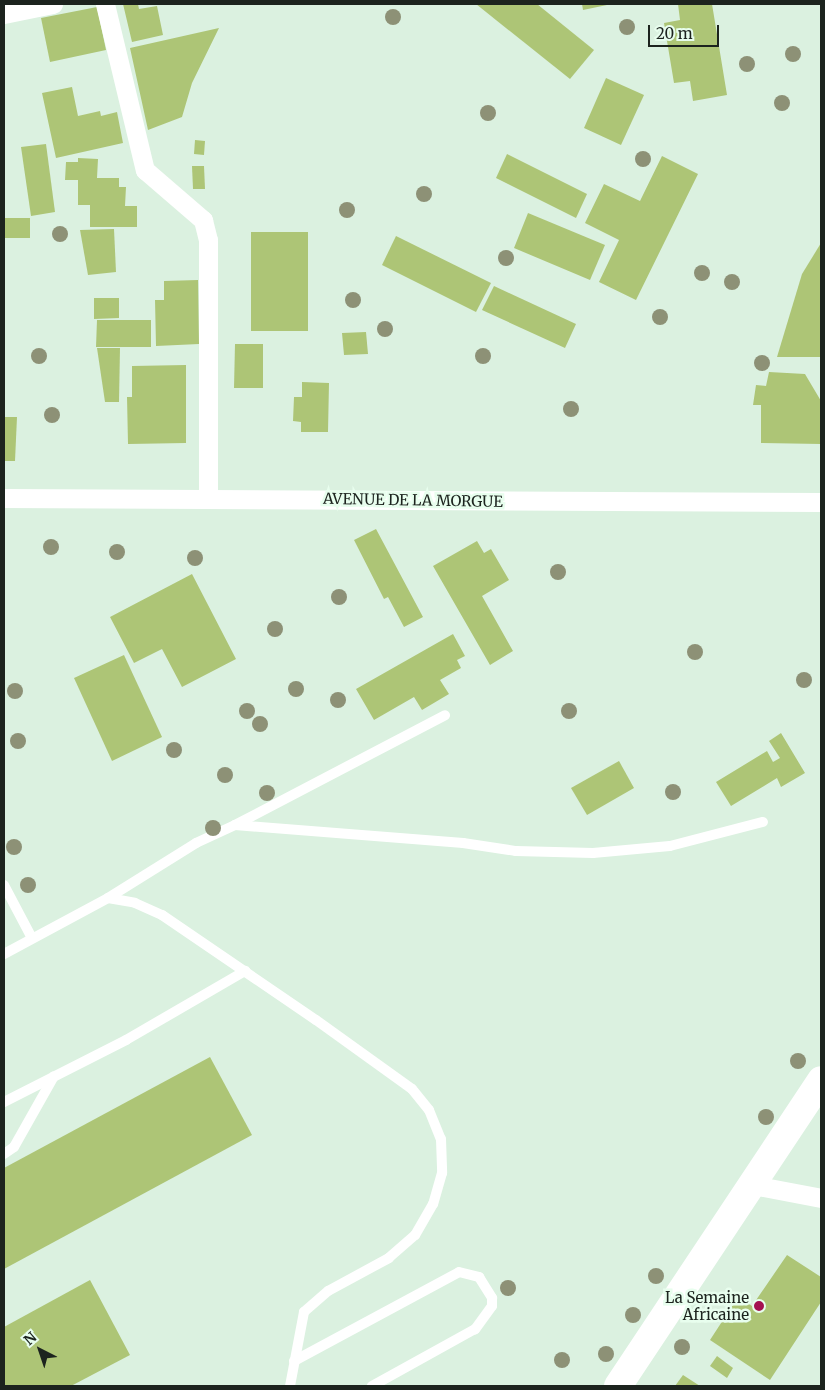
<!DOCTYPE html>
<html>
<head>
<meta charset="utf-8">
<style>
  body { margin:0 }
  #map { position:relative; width:825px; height:1390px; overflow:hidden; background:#dbf1e0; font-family:Merriweather,serif }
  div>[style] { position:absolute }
  .building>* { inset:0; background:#adc576 }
  .lane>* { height:10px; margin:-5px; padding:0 5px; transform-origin:5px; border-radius:5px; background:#fff }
  .street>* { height:19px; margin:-9.5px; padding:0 9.5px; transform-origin:9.5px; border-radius:9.5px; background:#fff }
  .secondary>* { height:28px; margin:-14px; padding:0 14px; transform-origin:14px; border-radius:14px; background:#fff }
  .trees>* { width:16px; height:16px; margin:-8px; border-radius:50%; background:#8d9176 }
  .dots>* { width:14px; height:14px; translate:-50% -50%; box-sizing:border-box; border:2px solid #e8feee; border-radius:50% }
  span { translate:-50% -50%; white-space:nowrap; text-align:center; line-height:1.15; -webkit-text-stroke:5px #e8feee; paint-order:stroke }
  .street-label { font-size:15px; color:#1c231e }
  .poi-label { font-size:15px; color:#1c231e }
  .right { translate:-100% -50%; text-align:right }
  .frame { position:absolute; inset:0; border:5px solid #1c231e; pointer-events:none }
  .north { position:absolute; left:15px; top:1325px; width:50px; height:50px; -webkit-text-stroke:4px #e8feee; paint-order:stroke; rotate:319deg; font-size:14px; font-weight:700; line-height:20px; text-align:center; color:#1c231e }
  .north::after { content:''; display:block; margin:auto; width:18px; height:22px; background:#1c231e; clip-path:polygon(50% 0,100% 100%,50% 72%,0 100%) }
  .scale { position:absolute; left:648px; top:25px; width:71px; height:22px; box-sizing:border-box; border:2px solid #1c231e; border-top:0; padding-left:6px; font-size:15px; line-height:18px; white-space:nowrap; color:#1c231e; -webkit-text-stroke:4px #e8feee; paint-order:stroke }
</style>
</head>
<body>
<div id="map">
  <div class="building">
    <div style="clip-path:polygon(123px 4px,138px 4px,139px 9px,157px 6px,163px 35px,132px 42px)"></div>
    <div style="clip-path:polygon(476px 4px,537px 4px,594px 50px,570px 79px)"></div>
    <div style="clip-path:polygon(582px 4px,607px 4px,607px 5px,583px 10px)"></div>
    <div style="clip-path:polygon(678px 4px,712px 4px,727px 95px,693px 101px,690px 81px,674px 83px,664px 23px,680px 20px)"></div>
    <div style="clip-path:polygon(97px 7px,106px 50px,50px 62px,41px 18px)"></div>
    <div style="clip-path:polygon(219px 28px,192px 83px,182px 117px,148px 130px,130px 48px)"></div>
    <div style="clip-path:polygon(606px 78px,644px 95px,621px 145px,584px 128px)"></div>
    <div style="clip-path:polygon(72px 87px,78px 116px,100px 111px,101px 116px,117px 112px,123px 143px,56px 158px,42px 93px)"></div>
    <div style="clip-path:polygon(195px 140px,205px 141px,204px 155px,194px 154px)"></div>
    <div style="clip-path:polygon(46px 144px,55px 212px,31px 216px,21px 147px)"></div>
    <div style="clip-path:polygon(507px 154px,587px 194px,576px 218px,496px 178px)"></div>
    <div style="clip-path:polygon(662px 156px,698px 174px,636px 300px,599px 282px,619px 240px,585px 223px,604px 184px,640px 201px)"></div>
    <div style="clip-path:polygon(78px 158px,98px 159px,97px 178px,119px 178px,119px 187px,126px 187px,125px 206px,137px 206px,137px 227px,90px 227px,90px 205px,78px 205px,78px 180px,65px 180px,66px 162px,78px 162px)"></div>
    <div style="clip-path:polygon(192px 166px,204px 166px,205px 189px,193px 189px)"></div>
    <div style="clip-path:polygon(528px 213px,605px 245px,590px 280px,514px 248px)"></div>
    <div style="clip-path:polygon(4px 218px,30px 218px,30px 238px,4px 238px)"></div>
    <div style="clip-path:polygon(114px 229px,116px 272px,88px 275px,80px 230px)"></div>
    <div style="clip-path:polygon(251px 232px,308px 232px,308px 331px,251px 331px)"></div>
    <div style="clip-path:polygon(396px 236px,491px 283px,476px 312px,382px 265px)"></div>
    <div style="clip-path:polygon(821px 243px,821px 357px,777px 357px,802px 274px)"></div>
    <div style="clip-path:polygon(198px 280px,199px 344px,156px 346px,155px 300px,164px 300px,164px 281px)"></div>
    <div style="clip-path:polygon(494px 286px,576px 324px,565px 348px,482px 310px)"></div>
    <div style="clip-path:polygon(94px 298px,119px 298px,119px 318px,94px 319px)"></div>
    <div style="clip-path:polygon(97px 320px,151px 320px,151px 347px,96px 347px)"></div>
    <div style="clip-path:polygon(366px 332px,368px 354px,344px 355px,342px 333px)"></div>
    <div style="clip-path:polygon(235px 344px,263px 344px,263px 388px,234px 388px)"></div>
    <div style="clip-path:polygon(97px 348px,120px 348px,119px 402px,105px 402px)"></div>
    <div style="clip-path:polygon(186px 365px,186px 443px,128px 444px,127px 397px,132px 397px,132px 366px)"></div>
    <div style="clip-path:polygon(769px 372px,805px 374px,821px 401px,821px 444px,761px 443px,761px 405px,753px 405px,756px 385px,766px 386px)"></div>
    <div style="clip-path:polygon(302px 382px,329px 383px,328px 432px,301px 432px,301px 422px,293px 421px,294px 397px,302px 397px)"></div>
    <div style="clip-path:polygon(4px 417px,17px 417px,15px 461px,4px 461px)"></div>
    <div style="clip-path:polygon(376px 529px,423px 617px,404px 627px,388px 597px,384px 599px,354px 540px)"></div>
    <div style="clip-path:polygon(477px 541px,484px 553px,491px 549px,509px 580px,482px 596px,513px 651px,490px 665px,433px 566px)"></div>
    <div style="clip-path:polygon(192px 574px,236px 659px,182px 687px,162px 649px,134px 663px,110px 617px)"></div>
    <div style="clip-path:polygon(453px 634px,465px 656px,457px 660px,461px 668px,440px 680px,449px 694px,422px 710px,414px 697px,374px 720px,356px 689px)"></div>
    <div style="clip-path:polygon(124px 655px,162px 737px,112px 761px,74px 678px)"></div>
    <div style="clip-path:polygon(781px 733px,805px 773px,781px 787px,777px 778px,731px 806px,716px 782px,767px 751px,773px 762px,780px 758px,769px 741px)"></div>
    <div style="clip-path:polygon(619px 761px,634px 788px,587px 815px,571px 788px)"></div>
    <div style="clip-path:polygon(210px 1057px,252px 1135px,4px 1269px,4px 1168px)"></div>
    <div style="clip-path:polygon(787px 1255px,821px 1277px,821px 1302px,770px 1380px,710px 1340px,738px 1297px,752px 1306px)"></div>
    <div style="clip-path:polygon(90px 1280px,130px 1355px,71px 1386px,4px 1386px,4px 1327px)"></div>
    <div style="clip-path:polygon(717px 1356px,733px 1368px,727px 1378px,710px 1366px)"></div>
    <div style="clip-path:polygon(683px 1375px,700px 1386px,675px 1386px)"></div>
  </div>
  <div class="lane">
    <div style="left:235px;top:825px;width:237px;rotate:-27.6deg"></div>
    <div style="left:4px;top:885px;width:60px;rotate:62.2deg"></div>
    <div style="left:108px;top:898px;width:104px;rotate:-32deg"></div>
    <div style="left:196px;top:843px;width:43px;rotate:-24.8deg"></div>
    <div style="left:235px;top:825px;width:229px;rotate:4.5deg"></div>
    <div style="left:463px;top:843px;width:54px;rotate:8.6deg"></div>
    <div style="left:516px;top:851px;width:77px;rotate:1.5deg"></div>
    <div style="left:593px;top:853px;width:77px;rotate:-5.2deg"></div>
    <div style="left:670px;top:846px;width:96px;rotate:-14.5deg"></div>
    <div style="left:4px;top:954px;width:118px;rotate:-28.3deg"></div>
    <div style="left:108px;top:898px;width:27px;rotate:10deg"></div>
    <div style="left:135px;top:903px;width:30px;rotate:24deg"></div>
    <div style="left:162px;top:915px;width:186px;rotate:34.3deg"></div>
    <div style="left:316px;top:1020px;width:118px;rotate:35.7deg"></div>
    <div style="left:412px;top:1089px;width:27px;rotate:51deg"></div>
    <div style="left:429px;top:1110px;width:31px;rotate:68deg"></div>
    <div style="left:441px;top:1139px;width:34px;rotate:88deg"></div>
    <div style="left:442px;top:1173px;width:32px;rotate:106deg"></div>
    <div style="left:433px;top:1204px;width:36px;rotate:120deg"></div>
    <div style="left:415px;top:1235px;width:35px;rotate:139deg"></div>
    <div style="left:389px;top:1258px;width:69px;rotate:151.6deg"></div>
    <div style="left:328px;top:1291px;width:32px;rotate:139deg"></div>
    <div style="left:304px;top:1312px;width:75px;rotate:100.7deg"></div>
    <div style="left:4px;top:1102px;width:137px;rotate:-26.9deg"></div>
    <div style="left:126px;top:1040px;width:138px;rotate:-30.1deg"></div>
    <div style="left:4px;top:1154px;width:12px;rotate:-35deg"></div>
    <div style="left:14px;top:1147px;width:81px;rotate:-60.6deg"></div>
    <div style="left:294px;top:1361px;width:187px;rotate:-28.3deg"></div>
    <div style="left:459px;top:1272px;width:21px;rotate:14deg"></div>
    <div style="left:479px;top:1277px;width:25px;rotate:58deg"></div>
    <div style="left:492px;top:1298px;width:8px;rotate:90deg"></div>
    <div style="left:492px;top:1306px;width:29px;rotate:126deg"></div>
    <div style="left:475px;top:1329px;width:118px;rotate:151deg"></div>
  </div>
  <div class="street">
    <div style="left:105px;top:4px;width:171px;rotate:76.5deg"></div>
    <div style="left:145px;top:170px;width:77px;rotate:40.8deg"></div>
    <div style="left:203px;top:220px;width:21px;rotate:76deg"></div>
    <div style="left:208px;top:240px;width:257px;rotate:90deg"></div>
    <div style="left:4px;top:14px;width:50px;rotate:-11.5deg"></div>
    <div style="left:4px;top:498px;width:817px;rotate:0.28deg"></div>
    <div style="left:753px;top:1185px;width:69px;rotate:10.8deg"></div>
  </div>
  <div class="secondary">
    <div style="left:618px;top:1386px;width:367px;rotate:-56.4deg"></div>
  </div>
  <div class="trees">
    <div style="left:393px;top:17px"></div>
    <div style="left:627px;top:27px"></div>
    <div style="left:793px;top:54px"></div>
    <div style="left:747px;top:64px"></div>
    <div style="left:782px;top:103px"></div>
    <div style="left:488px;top:113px"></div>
    <div style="left:643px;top:159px"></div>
    <div style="left:424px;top:194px"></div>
    <div style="left:347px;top:210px"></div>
    <div style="left:60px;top:234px"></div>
    <div style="left:506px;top:258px"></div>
    <div style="left:702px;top:273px"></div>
    <div style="left:732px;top:282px"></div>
    <div style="left:353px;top:300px"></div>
    <div style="left:660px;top:317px"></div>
    <div style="left:385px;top:329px"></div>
    <div style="left:39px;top:356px"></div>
    <div style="left:483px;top:356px"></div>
    <div style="left:762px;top:363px"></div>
    <div style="left:571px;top:409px"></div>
    <div style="left:52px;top:415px"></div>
    <div style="left:51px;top:547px"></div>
    <div style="left:117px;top:552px"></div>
    <div style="left:195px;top:558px"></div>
    <div style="left:558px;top:572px"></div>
    <div style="left:339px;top:597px"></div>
    <div style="left:275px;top:629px"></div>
    <div style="left:695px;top:652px"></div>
    <div style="left:804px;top:680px"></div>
    <div style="left:296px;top:689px"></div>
    <div style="left:15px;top:691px"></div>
    <div style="left:338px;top:700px"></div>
    <div style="left:247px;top:711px"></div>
    <div style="left:569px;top:711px"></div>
    <div style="left:260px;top:724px"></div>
    <div style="left:18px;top:741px"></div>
    <div style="left:174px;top:750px"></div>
    <div style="left:225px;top:775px"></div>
    <div style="left:673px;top:792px"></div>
    <div style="left:267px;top:793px"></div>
    <div style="left:213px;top:828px"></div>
    <div style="left:14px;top:847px"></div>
    <div style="left:28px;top:885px"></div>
    <div style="left:798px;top:1061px"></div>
    <div style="left:766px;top:1117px"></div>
    <div style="left:656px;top:1276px"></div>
    <div style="left:508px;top:1288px"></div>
    <div style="left:633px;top:1315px"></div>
    <div style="left:682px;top:1347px"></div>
    <div style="left:606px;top:1354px"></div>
    <div style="left:562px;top:1360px"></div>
  </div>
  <div class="dots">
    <div style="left:759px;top:1306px;background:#a41150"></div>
  </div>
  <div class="street-label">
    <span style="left:413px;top:500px;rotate:1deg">AVENUE DE LA MORGUE</span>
  </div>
  <div class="poi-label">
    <span class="right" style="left:749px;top:1306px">La Semaine<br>Africaine</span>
  </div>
  <div class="frame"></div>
  <div class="north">N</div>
  <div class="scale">20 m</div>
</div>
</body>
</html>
